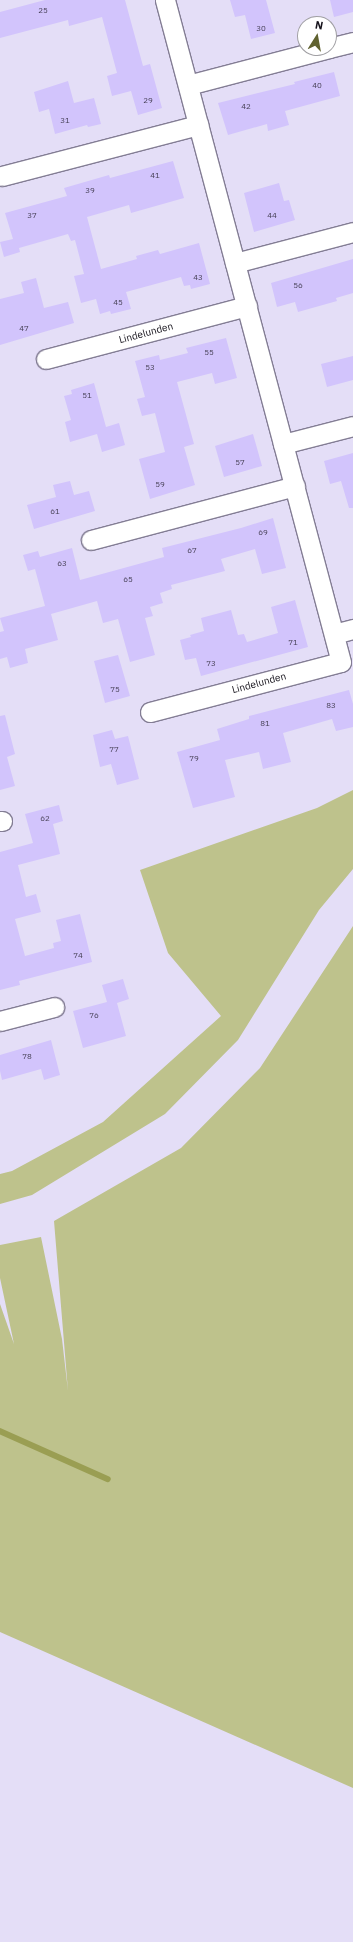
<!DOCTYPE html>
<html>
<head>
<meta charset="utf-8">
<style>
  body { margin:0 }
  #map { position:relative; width:353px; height:1942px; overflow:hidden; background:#e4def7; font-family:"IBM Plex Sans",sans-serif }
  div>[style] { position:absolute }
  .green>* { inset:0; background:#bec28c }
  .stream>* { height:5.5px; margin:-2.75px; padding:0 2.75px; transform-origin:2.75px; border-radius:2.75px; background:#9a9e53 }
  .building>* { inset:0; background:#d2c4fc }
  .roads { filter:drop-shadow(1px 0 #837d94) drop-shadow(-1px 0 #837d94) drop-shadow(0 1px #837d94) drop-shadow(0 -1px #837d94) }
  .street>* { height:19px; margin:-9.5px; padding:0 9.5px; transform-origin:9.5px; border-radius:9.5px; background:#fff }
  span { translate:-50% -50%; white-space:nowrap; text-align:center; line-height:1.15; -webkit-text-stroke:3.5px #fff; paint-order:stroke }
  .number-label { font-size:8px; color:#443e53 }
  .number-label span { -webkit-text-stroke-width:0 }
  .street-label { font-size:10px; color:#15121b }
  .north { position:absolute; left:297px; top:16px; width:40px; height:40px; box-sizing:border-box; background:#fff; border:1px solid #a1a0a4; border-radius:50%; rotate:11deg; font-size:11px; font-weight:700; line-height:16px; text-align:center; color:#15121b }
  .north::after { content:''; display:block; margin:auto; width:14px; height:18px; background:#606230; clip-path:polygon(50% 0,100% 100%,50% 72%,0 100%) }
</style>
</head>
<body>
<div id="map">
  <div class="green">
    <div style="clip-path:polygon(353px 790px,353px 869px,319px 910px,238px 1040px,165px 1114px,32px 1195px,0 1204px,0 1174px,12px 1171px,103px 1122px,221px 1016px,168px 953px,140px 870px,317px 808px)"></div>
    <div style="clip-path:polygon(353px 926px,353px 1788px,0 1632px,0 1304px,14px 1344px,0 1278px,0 1245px,41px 1237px,62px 1339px,68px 1391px,54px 1221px,181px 1148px,260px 1068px)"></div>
  </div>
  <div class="stream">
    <div style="left:0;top:1431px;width:118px;rotate:24deg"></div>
  </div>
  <div class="building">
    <div style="clip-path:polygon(45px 0,125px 0,143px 66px,150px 64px,162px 108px,138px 115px,131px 91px,112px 96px,107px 76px,117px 73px,102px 17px,69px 26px,68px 20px,0 38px,0 12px)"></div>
    <div style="clip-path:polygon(230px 0,266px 0,275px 33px,251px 39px,245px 15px,235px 17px)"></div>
    <div style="clip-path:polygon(330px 0,353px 0,353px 12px,334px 17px)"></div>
    <div style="clip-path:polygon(334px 72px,340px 96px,285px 111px,289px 125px,268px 131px,267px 124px,228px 135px,218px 103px,295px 84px,294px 82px)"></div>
    <div style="clip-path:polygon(68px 81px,74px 103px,94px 98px,101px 124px,88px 127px,87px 125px,55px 134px,49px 109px,39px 112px,34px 92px)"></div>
    <div style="clip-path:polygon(173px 161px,184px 198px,131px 213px,129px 205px,87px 217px,101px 269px,137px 259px,136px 256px,158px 250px,160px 254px,199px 243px,210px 284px,191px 289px,190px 285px,184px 286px,181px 277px,126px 292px,131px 309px,111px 314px,110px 311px,100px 314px,96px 299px,81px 303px,74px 276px,84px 274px,75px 240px,71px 241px,68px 234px,19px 248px,20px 252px,4px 257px,0 242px,13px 239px,5px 213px,67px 196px,64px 188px,109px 175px,110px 178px)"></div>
    <div style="clip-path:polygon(279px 183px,284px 201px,289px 200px,295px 220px,254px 232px,244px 193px)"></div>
    <div style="clip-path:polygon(353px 259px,353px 293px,336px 298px,337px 301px,298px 312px,295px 302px,277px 307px,271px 283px)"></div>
    <div style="clip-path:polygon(36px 278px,44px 308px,68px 302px,74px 323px,0 345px,0 299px,24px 293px,21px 282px)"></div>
    <div style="clip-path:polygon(226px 338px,237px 378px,215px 384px,212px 373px,177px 382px,194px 444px,184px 447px,195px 485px,150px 499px,139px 459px,165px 452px,155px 413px,142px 416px,137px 399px,145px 397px,135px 361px,159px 355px,160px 360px,188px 353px,186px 348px)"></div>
    <div style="clip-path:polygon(353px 356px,353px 380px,327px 387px,321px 364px)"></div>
    <div style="clip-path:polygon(94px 383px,106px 427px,119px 423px,125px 445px,102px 452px,97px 434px,70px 442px,65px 422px,71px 420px,64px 396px,72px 394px,71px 390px)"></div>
    <div style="clip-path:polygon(253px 434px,262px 466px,224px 477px,215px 446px)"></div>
    <div style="clip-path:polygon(353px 453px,353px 508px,349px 508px,341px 481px,330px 484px,324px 461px)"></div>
    <div style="clip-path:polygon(70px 481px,74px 495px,89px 491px,95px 511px,34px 529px,27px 505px,56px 497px,53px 485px)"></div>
    <div style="clip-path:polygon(273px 518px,286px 568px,262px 574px,255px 549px,221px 559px,225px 571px,171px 585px,172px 589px,160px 593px,163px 603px,150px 607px,153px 616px,145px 618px,155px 655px,130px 662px,118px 619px,103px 623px,97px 601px,51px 614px,58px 640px,25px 649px,28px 663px,10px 668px,7px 657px,0 659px,0 632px,4px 631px,0 618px,45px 606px,35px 569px,28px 571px,23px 555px,38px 551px,40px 557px,72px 548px,80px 580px,164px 557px,162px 548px,241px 528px)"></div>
    <div style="clip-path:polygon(295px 600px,308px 647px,201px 676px,196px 658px,185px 660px,180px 640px,191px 637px,190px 635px,204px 631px,201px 618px,231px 610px,238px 635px,244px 634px,247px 642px,278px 633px,271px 607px)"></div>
    <div style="clip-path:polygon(118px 655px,130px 696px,105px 703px,94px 661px)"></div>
    <div style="clip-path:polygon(349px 690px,353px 704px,353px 727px,336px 731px,332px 719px,283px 733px,291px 762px,263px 769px,259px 752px,225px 760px,235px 797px,193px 808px,177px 752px,220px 740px,217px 729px,249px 719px,249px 716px)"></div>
    <div style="clip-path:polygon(5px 715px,15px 754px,7px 757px,15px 786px,0 790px,0 716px)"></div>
    <div style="clip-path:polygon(112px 730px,115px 739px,128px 736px,139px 779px,117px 785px,111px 764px,100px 767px,93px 735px)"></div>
    <div style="clip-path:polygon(59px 805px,63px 821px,53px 824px,60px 854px,18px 865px,26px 897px,36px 894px,41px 912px,15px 919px,25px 956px,54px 948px,53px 943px,61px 941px,56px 920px,80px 914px,92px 962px,19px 981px,20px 985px,0 990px,0 852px,33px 843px,25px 814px)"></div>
    <div style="clip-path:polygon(123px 979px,129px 999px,117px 1003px,126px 1036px,83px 1048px,73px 1011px,107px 1002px,102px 985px)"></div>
    <div style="clip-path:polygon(51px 1040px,60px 1075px,44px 1080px,41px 1069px,2px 1080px,0 1071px,0 1055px)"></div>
  </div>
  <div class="roads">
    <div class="street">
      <div style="left:329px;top:48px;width:25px;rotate:-14deg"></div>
      <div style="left:188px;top:85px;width:146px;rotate:-14.7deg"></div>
      <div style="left:2px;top:176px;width:203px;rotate:-14.6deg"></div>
      <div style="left:235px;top:263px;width:122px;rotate:-14.7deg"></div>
      <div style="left:46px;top:359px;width:208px;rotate:-14.8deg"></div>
      <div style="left:283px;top:444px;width:72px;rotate:-14.4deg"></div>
      <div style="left:91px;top:540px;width:211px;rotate:-14.8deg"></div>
      <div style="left:334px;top:634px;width:20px;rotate:-15deg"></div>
      <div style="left:150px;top:712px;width:197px;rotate:-14.7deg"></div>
      <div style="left:341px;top:662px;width:685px;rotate:-104.89deg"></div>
      <div style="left:0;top:821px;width:2px"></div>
      <div style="left:0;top:1021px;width:56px;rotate:-14.5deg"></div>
    </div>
  </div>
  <div class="number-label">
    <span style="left:43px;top:11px">25</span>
    <span style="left:261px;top:29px">30</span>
    <span style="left:317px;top:86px">40</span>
    <span style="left:148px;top:101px">29</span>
    <span style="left:246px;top:107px">42</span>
    <span style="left:65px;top:121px">31</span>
    <span style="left:155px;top:176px">41</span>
    <span style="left:90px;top:191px">39</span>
    <span style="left:32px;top:216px">37</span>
    <span style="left:272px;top:216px">44</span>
    <span style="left:198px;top:278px">43</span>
    <span style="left:298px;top:286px">56</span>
    <span style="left:118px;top:303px">45</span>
    <span style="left:24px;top:329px">47</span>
    <span style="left:209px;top:353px">55</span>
    <span style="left:150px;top:368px">53</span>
    <span style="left:87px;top:396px">51</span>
    <span style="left:240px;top:463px">57</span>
    <span style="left:160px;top:485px">59</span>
    <span style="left:55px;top:512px">61</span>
    <span style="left:263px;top:533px">69</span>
    <span style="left:192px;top:551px">67</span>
    <span style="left:62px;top:564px">63</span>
    <span style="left:128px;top:580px">65</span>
    <span style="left:293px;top:643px">71</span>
    <span style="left:211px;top:664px">73</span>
    <span style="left:115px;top:690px">75</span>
    <span style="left:331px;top:706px">83</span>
    <span style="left:265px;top:724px">81</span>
    <span style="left:114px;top:750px">77</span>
    <span style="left:194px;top:759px">79</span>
    <span style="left:45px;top:819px">62</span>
    <span style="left:78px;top:956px">74</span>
    <span style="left:94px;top:1016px">76</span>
    <span style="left:27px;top:1057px">78</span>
  </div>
  <div class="street-label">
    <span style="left:146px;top:333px;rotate:-15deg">Lindelunden</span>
    <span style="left:259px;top:683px;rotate:-15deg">Lindelunden</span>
  </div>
  <div class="north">N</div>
</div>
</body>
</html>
